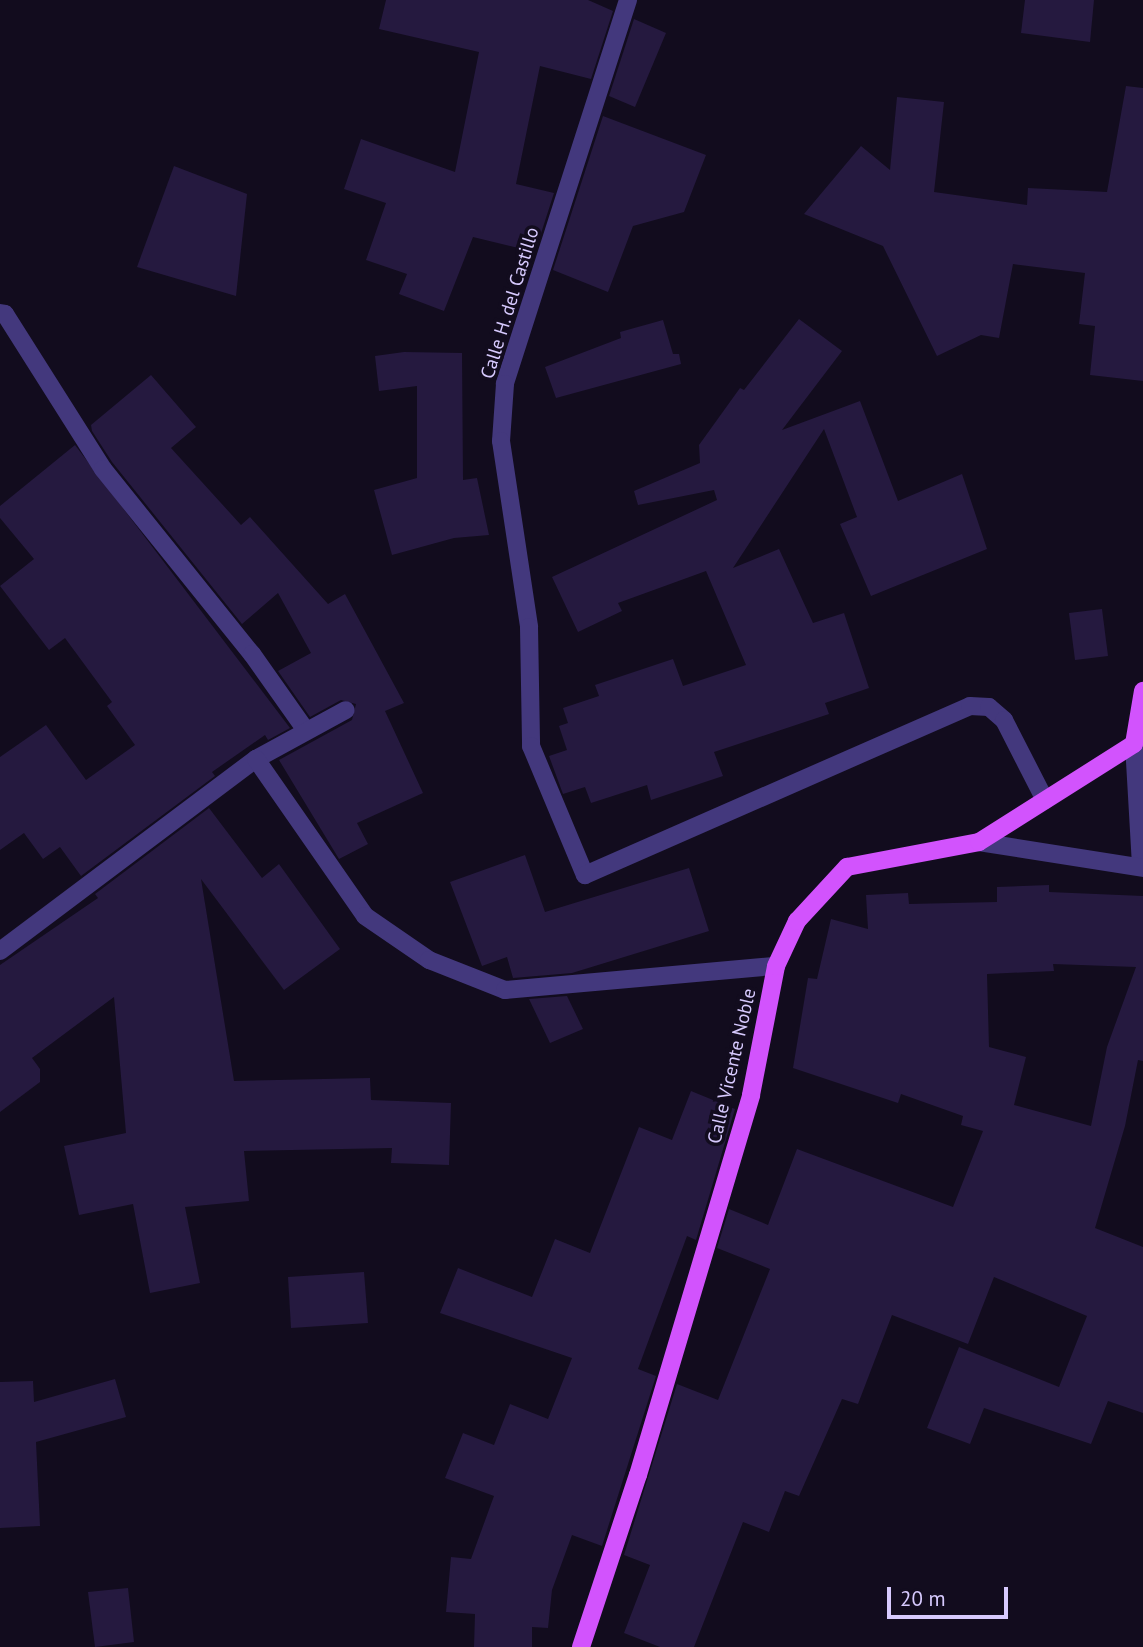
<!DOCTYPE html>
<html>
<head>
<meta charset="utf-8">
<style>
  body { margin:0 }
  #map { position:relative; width:1143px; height:1647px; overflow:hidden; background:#120c1e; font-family:"PT Sans",sans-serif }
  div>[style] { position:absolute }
  .building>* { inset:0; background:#25193f }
  .minor>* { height:18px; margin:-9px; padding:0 9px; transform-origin:9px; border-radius:9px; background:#43387d }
  .major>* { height:18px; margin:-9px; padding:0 9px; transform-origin:9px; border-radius:9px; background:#d253fd }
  span { translate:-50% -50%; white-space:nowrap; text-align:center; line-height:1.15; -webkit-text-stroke:7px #120c1e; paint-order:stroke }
  .street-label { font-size:19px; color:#d7cafe }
  .scale { position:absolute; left:887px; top:1587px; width:121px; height:32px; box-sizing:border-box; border:4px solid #d7cafe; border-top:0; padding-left:9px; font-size:21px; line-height:24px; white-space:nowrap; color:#d7cafe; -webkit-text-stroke:5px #120c1e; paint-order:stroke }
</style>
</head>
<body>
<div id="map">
  <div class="building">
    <div style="clip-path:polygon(386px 0,588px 0,613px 11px,591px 79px,540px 66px,516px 184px,554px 193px,535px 252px,473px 237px,444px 311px,399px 294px,407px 274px,366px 260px,386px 203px,344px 189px,361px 139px,455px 172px,479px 52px,379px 29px)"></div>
    <div style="clip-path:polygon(1025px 0,1094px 0,1090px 42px,1021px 33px)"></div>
    <div style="clip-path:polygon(634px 19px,666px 33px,635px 107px,609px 96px)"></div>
    <div style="clip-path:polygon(1126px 86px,1143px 88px,1143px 381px,1090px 375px,1095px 326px,1079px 324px,1085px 273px,1013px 264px,999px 338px,981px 335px,937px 356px,883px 246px,804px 214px,861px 146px,890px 170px,897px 97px,944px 102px,934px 192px,1027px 205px,1028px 188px,1107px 192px)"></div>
    <div style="clip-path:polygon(603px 116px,706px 155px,684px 212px,633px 226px,608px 292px,553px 270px)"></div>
    <div style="clip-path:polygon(174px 166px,247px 194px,236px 296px,137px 267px)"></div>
    <div style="clip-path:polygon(799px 319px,842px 351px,782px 430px,860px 401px,898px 501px,962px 474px,987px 549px,871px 596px,840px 524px,857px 517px,824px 429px,733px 568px,779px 549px,813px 623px,844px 613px,869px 688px,825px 703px,829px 714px,714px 752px,723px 776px,651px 800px,647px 785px,591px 803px,585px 787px,563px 794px,549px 756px,567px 750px,559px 726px,568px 723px,563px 708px,599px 696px,595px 685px,673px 659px,683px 686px,746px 665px,706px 571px,618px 603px,622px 611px,578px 632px,552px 577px,717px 500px,714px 490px,638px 505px,634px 491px,700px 463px,699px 445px,740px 388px,744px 390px)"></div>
    <div style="clip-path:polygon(663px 320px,673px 354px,679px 354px,681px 364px,556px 398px,545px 367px,621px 338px,620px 332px)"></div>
    <div style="clip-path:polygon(404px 352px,462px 353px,463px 480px,477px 478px,489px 535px,454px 538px,392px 555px,374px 490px,417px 478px,417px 386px,379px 391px,375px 356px)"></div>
    <div style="clip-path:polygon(151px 375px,196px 427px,171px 448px,241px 525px,250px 517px,328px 604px,345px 594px,404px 703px,385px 711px,423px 793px,357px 823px,368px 844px,339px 859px,279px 760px,352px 720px,356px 704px,341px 700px,310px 717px,278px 671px,311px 653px,278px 593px,242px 624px,112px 462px,92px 431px,91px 425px)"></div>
    <div style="clip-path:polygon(75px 445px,290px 728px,268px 740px,265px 735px,212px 772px,215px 776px,81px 876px,60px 847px,43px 859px,24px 833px,0 850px,0 757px,46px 725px,86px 780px,135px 745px,107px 706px,112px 702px,65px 638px,49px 650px,0 586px,34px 559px,0 518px,0 506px)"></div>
    <div style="clip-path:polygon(1102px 609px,1108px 656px,1075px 660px,1069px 613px)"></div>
    <div style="clip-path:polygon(209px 808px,262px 878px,279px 864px,340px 949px,284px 990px,201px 879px,234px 1081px,370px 1078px,371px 1100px,451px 1103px,449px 1165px,391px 1163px,392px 1148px,244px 1151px,249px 1201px,185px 1207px,200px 1283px,150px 1293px,133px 1204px,79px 1215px,64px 1146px,126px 1133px,114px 997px,32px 1058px,40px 1069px,40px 1082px,0 1112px,0 965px,98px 898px,95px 894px)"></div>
    <div style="clip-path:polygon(525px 855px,545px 912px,689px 868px,709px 931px,572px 973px,513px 978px,507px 957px,482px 966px,450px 882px)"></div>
    <div style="clip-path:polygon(evenodd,1049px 885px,1049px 892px,1143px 896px,1143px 1061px,1138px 1060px,1125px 1126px,1095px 1228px,1143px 1247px,1143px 1413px,1108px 1401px,1091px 1444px,984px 1408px,970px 1444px,927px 1428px,959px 1347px,1059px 1387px,1087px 1316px,994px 1277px,968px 1344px,892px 1315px,858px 1404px,842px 1399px,799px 1496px,785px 1491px,769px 1532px,743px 1522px,694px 1647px,660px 1647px,624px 1633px,650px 1565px,624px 1555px,677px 1384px,718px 1400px,770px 1269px,717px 1248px,729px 1209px,768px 1225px,797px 1149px,953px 1207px,983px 1131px,961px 1125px,963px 1116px,901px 1094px,898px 1103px,793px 1068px,808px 978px,817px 979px,831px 919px,868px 929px,866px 895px,908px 893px,909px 904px,997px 902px,997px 887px,1049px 885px,1053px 964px,1136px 967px,1107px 1047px,1091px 1126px,1014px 1105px,1026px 1057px,989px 1047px,987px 974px,1054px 971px,1053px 964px)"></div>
    <div style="clip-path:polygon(567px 996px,583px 1029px,550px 1043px,529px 999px)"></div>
    <div style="clip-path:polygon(691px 1091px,735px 1109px,696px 1240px,687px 1236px,638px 1369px,656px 1376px,602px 1546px,572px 1535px,552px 1590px,548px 1628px,532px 1627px,532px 1647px,474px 1647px,475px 1614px,446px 1612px,451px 1557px,471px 1559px,494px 1496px,445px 1478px,463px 1433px,494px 1445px,510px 1404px,548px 1419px,572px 1358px,440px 1313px,458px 1268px,532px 1297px,555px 1239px,590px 1253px,639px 1127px,672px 1140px)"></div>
    <div style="clip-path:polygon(364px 1272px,368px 1323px,291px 1328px,288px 1277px)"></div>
    <div style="clip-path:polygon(115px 1379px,126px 1417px,36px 1442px,40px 1526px,0 1528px,0 1382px,33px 1381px,34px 1402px)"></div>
    <div style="clip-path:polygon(128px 1588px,134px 1642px,95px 1647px,88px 1592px)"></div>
  </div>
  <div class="minor">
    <div style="left:628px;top:0;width:403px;rotate:107.8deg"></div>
    <div style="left:505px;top:384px;width:57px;rotate:94deg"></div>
    <div style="left:501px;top:441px;width:188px;rotate:81.4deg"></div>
    <div style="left:529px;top:627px;width:119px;rotate:89deg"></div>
    <div style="left:531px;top:746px;width:140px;rotate:67.3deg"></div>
    <div style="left:585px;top:875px;width:420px;rotate:-23.7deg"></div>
    <div style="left:970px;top:706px;width:19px;rotate:3deg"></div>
    <div style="left:989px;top:707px;width:20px;rotate:41deg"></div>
    <div style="left:1004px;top:720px;width:90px;rotate:62.9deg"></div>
    <div style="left:0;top:313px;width:5px;rotate:11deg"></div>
    <div style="left:5px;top:314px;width:183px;rotate:57.7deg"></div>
    <div style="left:103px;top:469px;width:238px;rotate:51.2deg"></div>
    <div style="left:252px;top:654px;width:92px;rotate:54.8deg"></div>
    <div style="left:1134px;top:744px;width:123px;rotate:86.7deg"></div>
    <div style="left:256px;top:759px;width:102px;rotate:-28.6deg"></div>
    <div style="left:979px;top:842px;width:166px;rotate:9deg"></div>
    <div style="left:0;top:951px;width:320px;rotate:-36.9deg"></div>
    <div style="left:256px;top:759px;width:191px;rotate:55.2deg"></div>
    <div style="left:365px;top:916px;width:78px;rotate:34.5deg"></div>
    <div style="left:429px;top:960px;width:82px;rotate:21.5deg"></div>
    <div style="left:505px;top:990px;width:272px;rotate:-5.1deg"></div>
  </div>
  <div class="major">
    <div style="left:581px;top:1647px;width:181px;rotate:-71.7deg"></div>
    <div style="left:638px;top:1475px;width:396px;rotate:-73.4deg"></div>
    <div style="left:751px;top:1095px;width:131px;rotate:-79deg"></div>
    <div style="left:776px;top:966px;width:50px;rotate:-65deg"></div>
    <div style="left:797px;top:921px;width:74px;rotate:-47.2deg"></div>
    <div style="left:847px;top:867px;width:134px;rotate:-10.7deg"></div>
    <div style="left:979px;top:842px;width:183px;rotate:-32.3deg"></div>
    <div style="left:1134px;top:744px;width:54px;rotate:-80.4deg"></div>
  </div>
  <div class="street-label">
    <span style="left:510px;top:303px;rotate:-73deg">Calle H. del Castillo</span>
    <span style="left:732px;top:1066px;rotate:-77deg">Calle Vicente Noble</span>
  </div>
  <div class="scale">20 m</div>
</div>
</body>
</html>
